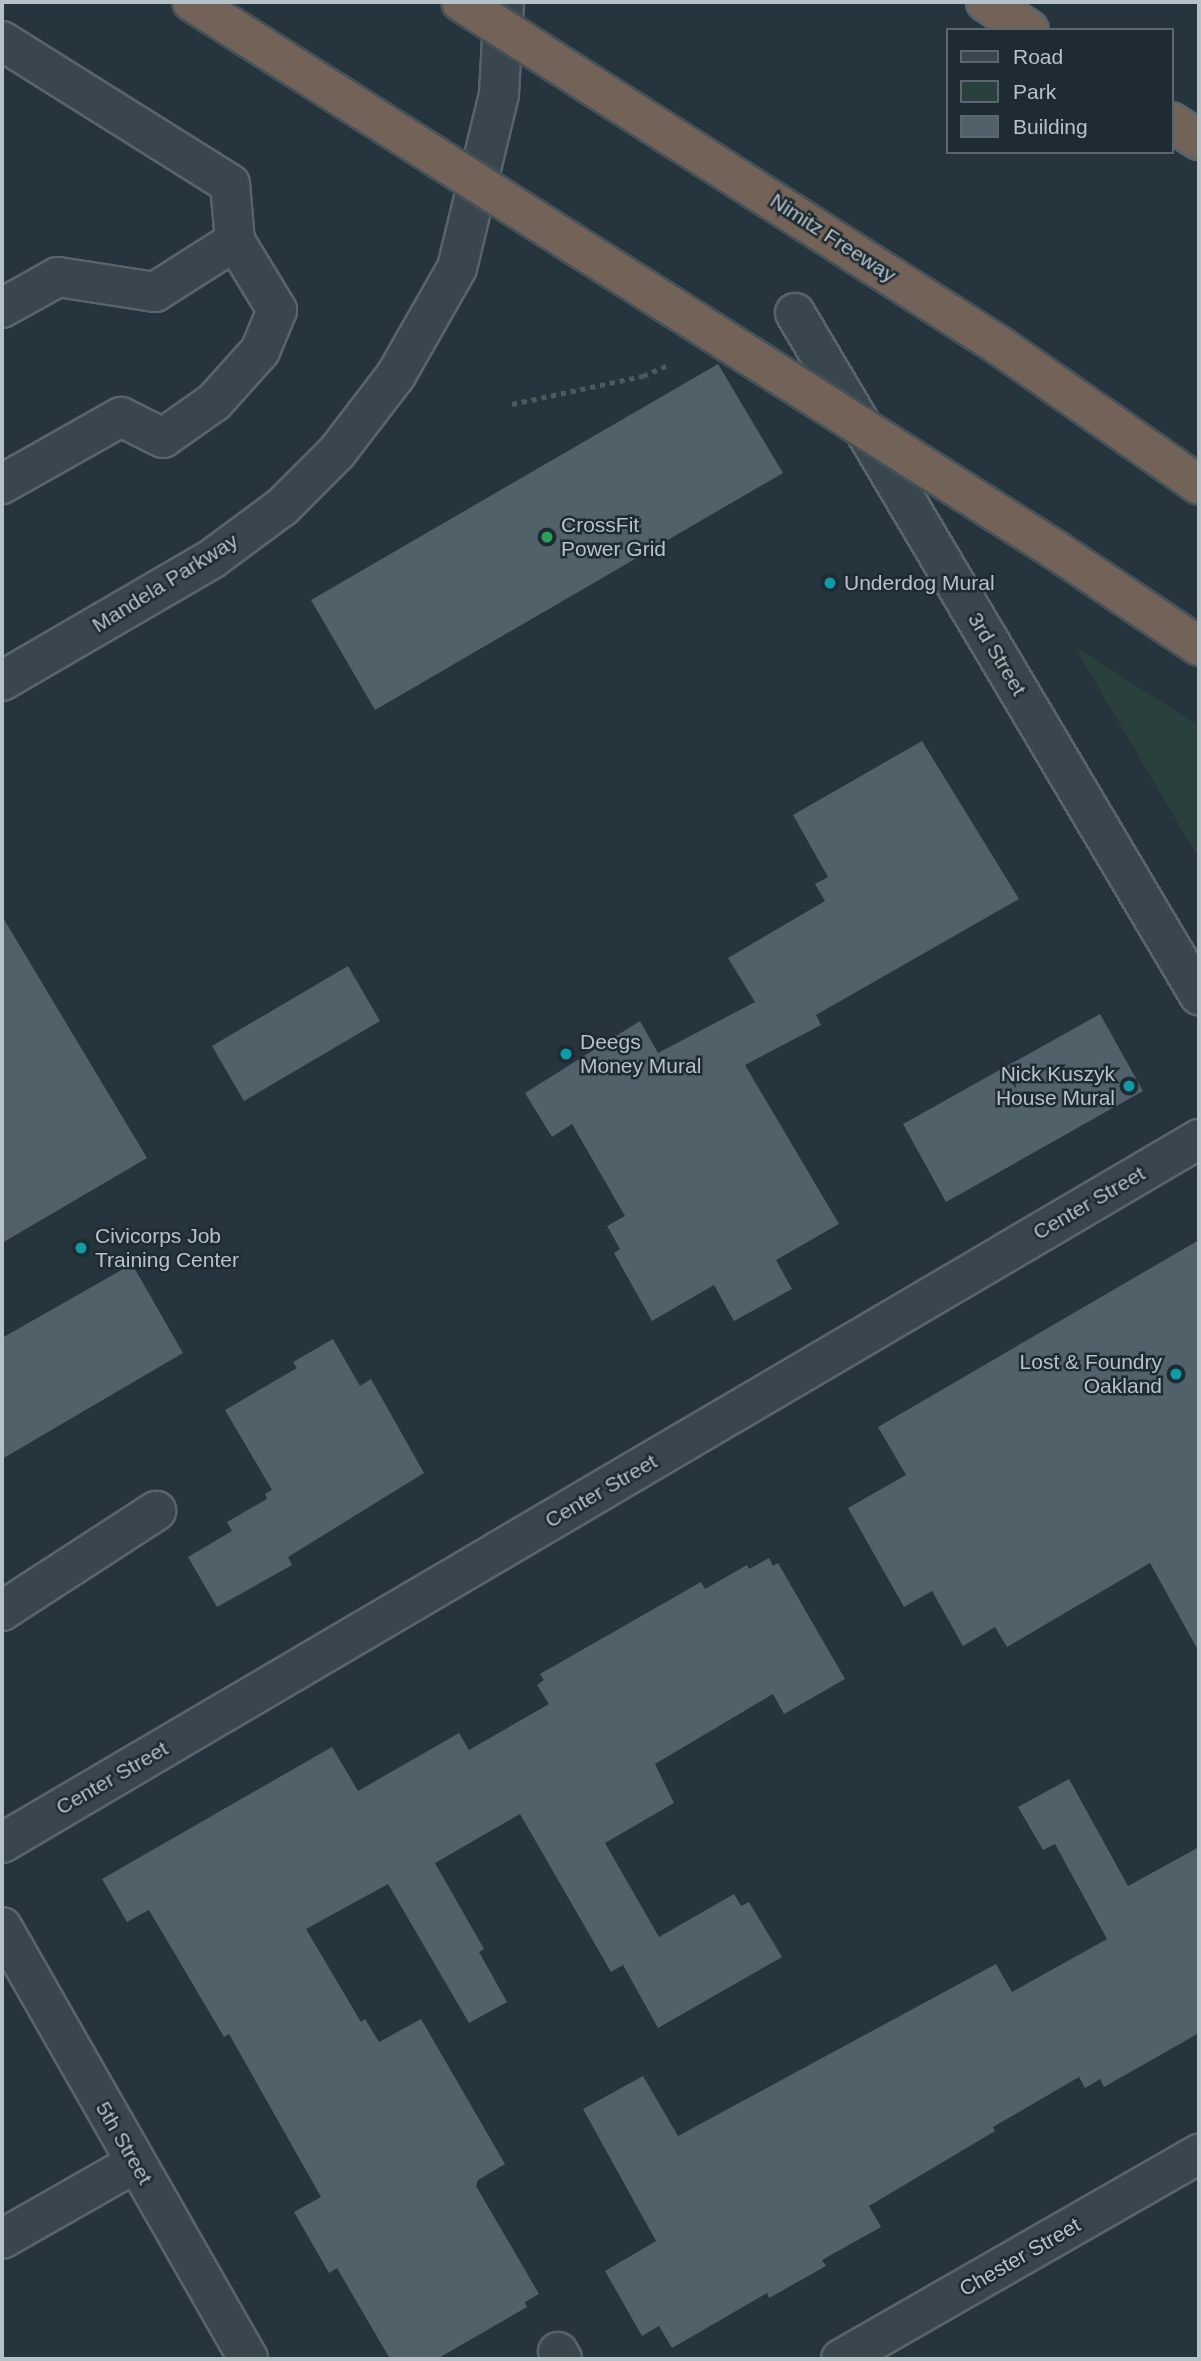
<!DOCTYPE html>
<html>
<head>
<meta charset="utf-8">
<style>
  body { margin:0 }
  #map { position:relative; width:1201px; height:2361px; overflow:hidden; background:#26343d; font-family:Arial,sans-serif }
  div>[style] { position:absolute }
  .green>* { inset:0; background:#29403c }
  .building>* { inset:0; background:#51616a }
  .path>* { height:4.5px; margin-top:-2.25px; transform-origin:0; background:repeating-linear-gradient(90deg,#485c5a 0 5px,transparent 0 10px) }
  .roads { filter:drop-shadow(2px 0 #58646b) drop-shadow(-2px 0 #58646b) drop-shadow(0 2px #58646b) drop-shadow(0 -2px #58646b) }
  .minor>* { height:38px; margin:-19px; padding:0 19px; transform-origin:19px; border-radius:19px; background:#3a464d }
  .highway>* { height:38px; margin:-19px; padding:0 19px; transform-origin:19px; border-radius:19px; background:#726257 }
  .bridges { filter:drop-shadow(2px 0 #455158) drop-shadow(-2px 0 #455158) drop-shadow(0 2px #455158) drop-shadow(0 -2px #455158) }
  .highway-bridge>* { height:38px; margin:-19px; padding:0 19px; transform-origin:19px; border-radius:19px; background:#726257 }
  .dots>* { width:19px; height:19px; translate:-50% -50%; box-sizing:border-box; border:4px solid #1f2b32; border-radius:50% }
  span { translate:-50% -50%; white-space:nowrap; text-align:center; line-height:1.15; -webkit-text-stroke:5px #1f2b32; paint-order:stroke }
  .street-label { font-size:21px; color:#b6c1c8 }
  .poi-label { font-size:21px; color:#b6c1c8 }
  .left { translate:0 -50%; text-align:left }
  .right { translate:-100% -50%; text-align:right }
  .frame { position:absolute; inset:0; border:4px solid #b6c1c8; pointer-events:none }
  .legend { position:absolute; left:946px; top:28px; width:228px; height:126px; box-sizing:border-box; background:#1f2b32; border:2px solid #5b676e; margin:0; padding:9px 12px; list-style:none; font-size:21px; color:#b6c1c8 }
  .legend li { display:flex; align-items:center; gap:14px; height:35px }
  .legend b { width:35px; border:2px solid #5b676e }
</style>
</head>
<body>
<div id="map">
  <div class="green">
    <div style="clip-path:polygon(1074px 646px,1199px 726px,1199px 859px)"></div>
  </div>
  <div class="building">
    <div style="clip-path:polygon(718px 364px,783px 473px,375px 710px,311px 600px)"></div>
    <div style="clip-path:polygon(922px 741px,1019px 899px,816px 1015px,821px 1025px,745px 1065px,839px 1224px,776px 1260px,792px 1289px,734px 1321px,714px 1285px,652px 1321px,614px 1253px,620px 1249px,607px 1226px,625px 1216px,572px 1124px,552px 1137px,525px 1093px,640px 1021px,658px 1053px,755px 1002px,728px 958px,825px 901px,815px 884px,828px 877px,793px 815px)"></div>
    <div style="clip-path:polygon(2px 916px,147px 1158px,2px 1243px)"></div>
    <div style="clip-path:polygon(348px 966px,380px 1021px,244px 1101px,212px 1046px)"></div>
    <div style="clip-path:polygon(1100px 1014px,1143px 1091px,946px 1202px,903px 1124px)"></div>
    <div style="clip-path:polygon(1199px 1240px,1199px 1652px,1150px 1563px,1007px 1647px,995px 1627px,963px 1646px,932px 1591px,904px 1607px,848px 1508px,906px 1475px,878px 1427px)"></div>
    <div style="clip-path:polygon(132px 1264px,183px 1353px,2px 1459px,2px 1338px)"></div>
    <div style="clip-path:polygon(333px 1339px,360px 1386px,371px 1379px,424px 1473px,288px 1557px,292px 1565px,217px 1607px,188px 1557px,232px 1531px,227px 1522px,267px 1499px,265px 1494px,272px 1490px,225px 1410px,297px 1368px,293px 1362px)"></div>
    <div style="clip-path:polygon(769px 1558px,773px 1566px,778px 1563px,845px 1679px,784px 1714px,773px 1694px,655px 1764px,674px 1803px,605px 1843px,659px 1937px,734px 1894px,741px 1906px,749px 1902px,782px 1957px,658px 2028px,623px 1965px,611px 1972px,520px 1814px,435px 1863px,484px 1949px,479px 1952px,507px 2002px,469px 2023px,388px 1884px,306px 1929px,361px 2022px,365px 2019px,379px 2042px,421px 2019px,505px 2164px,478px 2180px,476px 2186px,539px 2294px,525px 2302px,527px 2307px,437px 2359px,390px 2359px,337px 2268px,329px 2273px,294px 2212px,321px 2197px,229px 2034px,224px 2037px,149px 1910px,127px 1922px,102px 1879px,332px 1747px,358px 1791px,459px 1733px,469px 1750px,549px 1704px,537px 1685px,544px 1680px,540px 1674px,701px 1582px,705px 1589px,747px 1565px,749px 1569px)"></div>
    <div style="clip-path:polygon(1069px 1779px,1128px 1886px,1199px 1847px,1199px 2033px,1104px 2087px,1100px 2079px,1085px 2088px,1079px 2077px,993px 2127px,995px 2131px,869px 2206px,881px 2227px,822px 2260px,826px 2266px,769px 2298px,767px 2293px,672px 2348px,659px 2326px,642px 2336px,605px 2271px,656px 2241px,583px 2109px,643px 2076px,678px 2136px,996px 1964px,1012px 1992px,1107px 1939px,1055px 1844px,1043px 1850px,1018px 1807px)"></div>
  </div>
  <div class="path">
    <div style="left:512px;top:404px;width:134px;rotate:-12.1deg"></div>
    <div style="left:643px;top:376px;width:27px;rotate:-24deg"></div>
  </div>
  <div class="roads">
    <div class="minor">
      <div style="left:2px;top:41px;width:269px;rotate:32.1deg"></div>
      <div style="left:230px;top:184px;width:57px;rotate:85deg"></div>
      <div style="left:235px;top:241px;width:81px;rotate:58.7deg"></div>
      <div style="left:277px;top:310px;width:44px;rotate:112.5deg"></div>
      <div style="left:260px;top:351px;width:69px;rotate:132deg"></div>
      <div style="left:214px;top:402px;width:62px;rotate:144.8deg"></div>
      <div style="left:163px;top:438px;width:47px;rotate:-153.4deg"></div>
      <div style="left:121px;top:417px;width:137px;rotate:150.6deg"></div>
      <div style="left:2px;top:308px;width:64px;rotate:-29deg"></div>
      <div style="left:58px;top:277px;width:98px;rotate:8.8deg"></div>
      <div style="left:155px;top:292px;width:95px;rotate:-32.5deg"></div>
      <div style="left:795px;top:313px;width:793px;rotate:59.36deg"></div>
      <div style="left:2px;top:681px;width:244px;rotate:-30.2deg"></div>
      <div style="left:213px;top:558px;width:86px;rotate:-36.5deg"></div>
      <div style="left:282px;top:507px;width:78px;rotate:-45deg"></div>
      <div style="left:337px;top:452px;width:97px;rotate:-52.5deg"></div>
      <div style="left:396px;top:375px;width:123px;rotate:-60.3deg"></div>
      <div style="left:457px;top:268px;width:179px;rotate:-76.4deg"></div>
      <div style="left:499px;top:94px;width:92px;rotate:-86.9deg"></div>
      <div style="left:2px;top:1611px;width:184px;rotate:-33deg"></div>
      <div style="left:2px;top:1843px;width:1389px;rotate:-30.46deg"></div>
      <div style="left:2px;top:1927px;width:497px;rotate:60.3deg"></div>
      <div style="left:2px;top:2239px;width:153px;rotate:-29.7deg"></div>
      <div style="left:558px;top:2352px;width:8px;rotate:60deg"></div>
      <div style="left:841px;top:2359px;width:413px;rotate:-29.8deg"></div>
    </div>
    <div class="highway">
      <div style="left:986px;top:2px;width:51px;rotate:33.1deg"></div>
      <div style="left:1171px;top:122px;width:33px;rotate:33deg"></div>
    </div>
  </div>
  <div class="bridges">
    <div class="highway-bridge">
      <div style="left:192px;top:2px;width:1025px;rotate:32.4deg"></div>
      <div style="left:1057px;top:551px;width:171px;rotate:33.8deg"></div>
      <div style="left:461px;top:2px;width:639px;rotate:32.55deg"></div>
      <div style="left:1000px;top:346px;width:243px;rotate:34.9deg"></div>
    </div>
  </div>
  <div class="dots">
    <div style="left:547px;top:537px;background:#2e9e5b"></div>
    <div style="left:830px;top:583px;background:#0f9aa8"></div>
    <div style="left:566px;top:1054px;background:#0f9aa8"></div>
    <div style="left:1129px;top:1086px;background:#0f9aa8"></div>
    <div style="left:81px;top:1248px;background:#0f9aa8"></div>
    <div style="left:1176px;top:1374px;background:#0f9aa8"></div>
  </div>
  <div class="street-label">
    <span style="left:833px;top:238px;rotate:33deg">Nimitz Freeway</span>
    <span style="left:165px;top:583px;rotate:-32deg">Mandela Parkway</span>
    <span style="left:997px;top:654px;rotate:59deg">3rd Street</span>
    <span style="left:1089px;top:1203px;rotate:-30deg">Center Street</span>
    <span style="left:601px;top:1491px;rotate:-30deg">Center Street</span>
    <span style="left:112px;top:1778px;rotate:-30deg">Center Street</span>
    <span style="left:124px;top:2143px;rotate:60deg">5th Street</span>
    <span style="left:1020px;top:2257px;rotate:-30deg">Chester Street</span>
  </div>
  <div class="poi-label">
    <span class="left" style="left:561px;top:537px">CrossFit<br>Power Grid</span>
    <span class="left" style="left:844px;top:583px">Underdog Mural</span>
    <span class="left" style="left:580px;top:1054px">Deegs<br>Money Mural</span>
    <span class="right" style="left:1115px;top:1086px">Nick Kuszyk<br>House Mural</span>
    <span class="left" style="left:95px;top:1248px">Civicorps Job<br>Training Center</span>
    <span class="right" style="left:1162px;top:1374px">Lost &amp; Foundry<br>Oakland</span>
  </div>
  <div class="frame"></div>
  <ul class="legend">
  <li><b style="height:9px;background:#3a464d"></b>Road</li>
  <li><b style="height:19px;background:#29403c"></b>Park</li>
  <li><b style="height:19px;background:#51616a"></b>Building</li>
  </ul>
</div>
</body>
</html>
